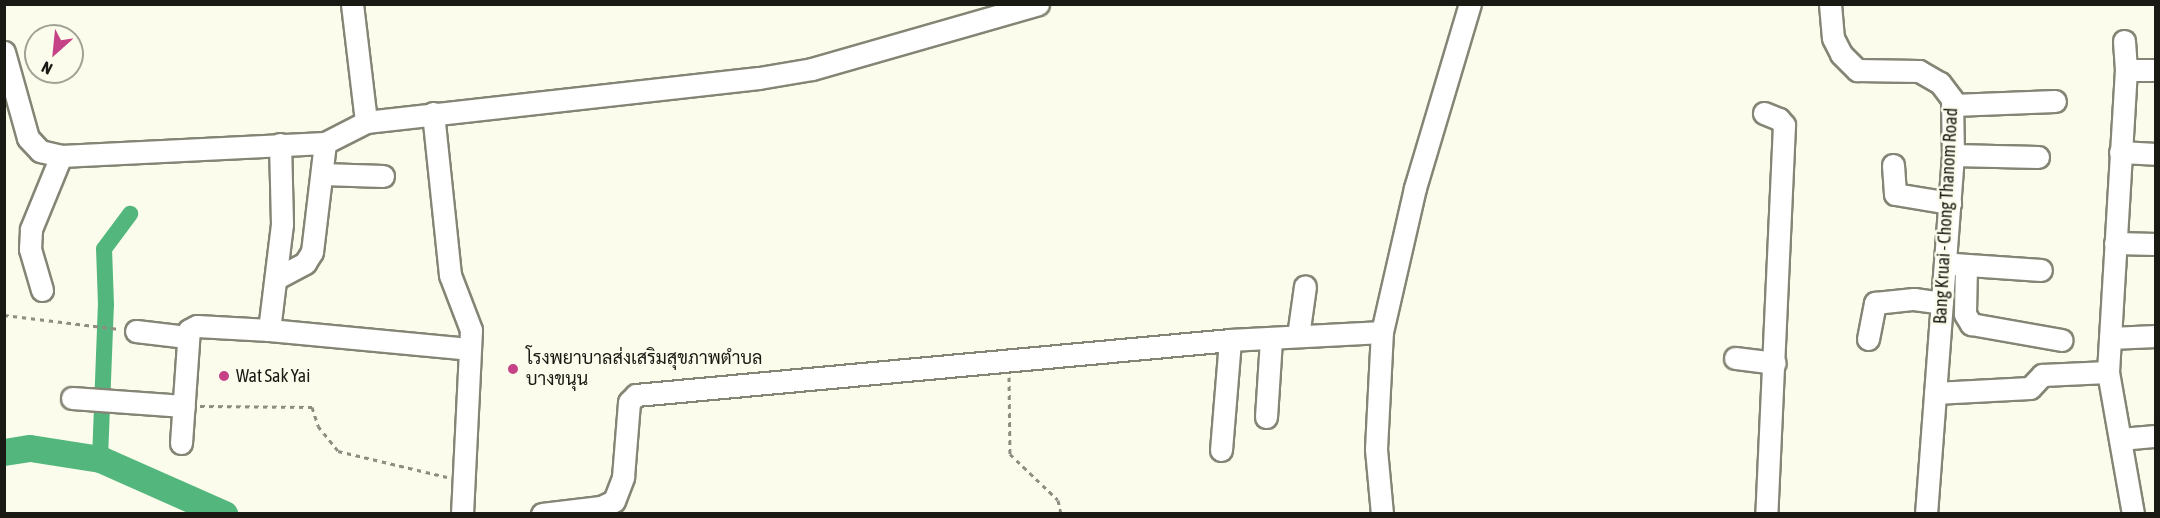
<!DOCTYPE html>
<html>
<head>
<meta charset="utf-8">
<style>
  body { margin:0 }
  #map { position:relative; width:2160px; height:518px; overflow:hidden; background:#fbfceb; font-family:"Asap Condensed",Sarabun,sans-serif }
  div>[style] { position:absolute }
  .canal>* { height:16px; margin:-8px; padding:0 8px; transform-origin:8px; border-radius:8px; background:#53b77d }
  .river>* { height:27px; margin:-13.5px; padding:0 13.5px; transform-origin:13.5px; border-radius:13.5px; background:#53b77d }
  .path>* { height:3px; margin-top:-1.5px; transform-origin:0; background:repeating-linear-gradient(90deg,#8d8d82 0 4.5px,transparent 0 9px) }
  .roads { filter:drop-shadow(2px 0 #858576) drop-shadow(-2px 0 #858576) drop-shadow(0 2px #858576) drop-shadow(0 -2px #858576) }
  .minor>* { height:21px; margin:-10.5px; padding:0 10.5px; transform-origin:10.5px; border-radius:10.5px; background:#fff }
  .dots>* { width:16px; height:16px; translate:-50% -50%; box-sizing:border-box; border:3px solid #fbfceb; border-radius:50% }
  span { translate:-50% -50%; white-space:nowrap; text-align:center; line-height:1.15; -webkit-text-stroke:5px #fbfceb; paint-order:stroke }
  .street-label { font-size:18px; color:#1a1a14 }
  .poi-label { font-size:18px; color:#1a1a14 }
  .left { translate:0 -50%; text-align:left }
  .frame { position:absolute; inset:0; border:6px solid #1a1a14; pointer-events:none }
  .north { position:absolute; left:24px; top:24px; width:60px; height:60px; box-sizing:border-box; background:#fbfceb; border:2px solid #a1a295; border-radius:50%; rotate:207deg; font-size:16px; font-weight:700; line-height:24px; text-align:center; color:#1a1a14 }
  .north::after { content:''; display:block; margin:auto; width:21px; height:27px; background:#c64287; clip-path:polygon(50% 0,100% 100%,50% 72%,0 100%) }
</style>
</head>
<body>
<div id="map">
  <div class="canal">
    <div style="left:100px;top:459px;width:154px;rotate:-87.8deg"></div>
    <div style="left:106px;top:305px;width:56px;rotate:-92deg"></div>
    <div style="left:104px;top:249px;width:44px;rotate:-53.4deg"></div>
  </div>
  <div class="river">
    <div style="left:4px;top:452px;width:26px;rotate:-9deg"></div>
    <div style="left:30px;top:448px;width:71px;rotate:8.9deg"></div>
    <div style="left:100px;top:459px;width:136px;rotate:23.9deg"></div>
  </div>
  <div class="path">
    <div style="left:4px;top:315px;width:116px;rotate:6.9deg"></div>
    <div style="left:1009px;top:377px;width:77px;rotate:89.3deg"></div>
    <div style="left:1010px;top:454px;width:66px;rotate:43.8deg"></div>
    <div style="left:1058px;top:500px;width:14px;rotate:78deg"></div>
    <div style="left:200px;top:406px;width:112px;rotate:0.5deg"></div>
    <div style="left:312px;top:407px;width:20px;rotate:72deg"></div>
    <div style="left:318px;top:426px;width:32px;rotate:51deg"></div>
    <div style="left:338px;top:451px;width:112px;rotate:13.4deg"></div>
  </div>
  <div class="roads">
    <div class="minor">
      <div style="left:352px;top:4px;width:119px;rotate:83.2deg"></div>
      <div style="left:1830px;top:4px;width:34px;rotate:85deg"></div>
      <div style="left:1833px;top:38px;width:18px;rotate:63deg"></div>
      <div style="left:1841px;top:54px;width:23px;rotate:45deg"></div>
      <div style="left:1857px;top:70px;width:62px;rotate:0.9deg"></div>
      <div style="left:1919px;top:71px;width:24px;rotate:30deg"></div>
      <div style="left:1940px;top:83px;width:20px;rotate:53deg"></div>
      <div style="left:1952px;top:99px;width:56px;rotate:89deg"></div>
      <div style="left:1953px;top:155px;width:360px;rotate:94.3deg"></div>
      <div style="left:2124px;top:41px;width:29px;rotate:86deg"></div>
      <div style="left:4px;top:52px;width:89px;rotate:74.4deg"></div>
      <div style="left:28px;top:138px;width:18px;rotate:47deg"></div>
      <div style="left:40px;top:151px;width:22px;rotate:13deg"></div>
      <div style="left:61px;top:156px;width:264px;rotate:-2.8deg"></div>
      <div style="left:325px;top:143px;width:46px;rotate:-27.1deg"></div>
      <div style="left:366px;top:122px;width:395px;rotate:-6.4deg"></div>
      <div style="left:759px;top:78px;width:54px;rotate:-9.6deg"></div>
      <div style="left:812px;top:69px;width:235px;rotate:-16deg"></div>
      <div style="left:1953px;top:105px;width:102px;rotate:-2.2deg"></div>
      <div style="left:433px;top:113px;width:163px;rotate:84deg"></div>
      <div style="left:450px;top:275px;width:59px;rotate:69.1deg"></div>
      <div style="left:471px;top:330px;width:184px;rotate:92.8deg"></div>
      <div style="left:1764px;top:113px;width:16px;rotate:22deg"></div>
      <div style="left:1779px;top:119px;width:8px;rotate:50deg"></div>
      <div style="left:1784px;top:125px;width:389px;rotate:92.6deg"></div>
      <div style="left:2120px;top:152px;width:36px;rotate:3deg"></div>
      <div style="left:1953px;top:155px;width:85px;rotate:1.3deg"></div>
      <div style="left:1893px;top:165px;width:29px;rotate:86deg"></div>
      <div style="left:1895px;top:194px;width:56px;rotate:9.3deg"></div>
      <div style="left:322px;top:174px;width:61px;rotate:1.9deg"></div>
      <div style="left:2115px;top:243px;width:41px;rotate:1.4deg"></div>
      <div style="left:1954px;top:264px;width:87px;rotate:3.9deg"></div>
      <div style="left:1966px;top:265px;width:49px;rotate:91.2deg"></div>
      <div style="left:1965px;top:314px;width:12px;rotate:59deg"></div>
      <div style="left:1971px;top:324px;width:92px;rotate:10deg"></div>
      <div style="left:277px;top:278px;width:32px;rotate:-28deg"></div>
      <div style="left:305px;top:263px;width:13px;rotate:-58deg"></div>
      <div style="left:312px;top:252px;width:110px;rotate:-83.2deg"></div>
      <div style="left:42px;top:290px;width:43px;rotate:-106.3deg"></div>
      <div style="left:30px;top:249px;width:20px;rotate:-87deg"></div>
      <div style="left:31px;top:229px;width:79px;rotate:-67.7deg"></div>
      <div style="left:269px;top:330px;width:190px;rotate:5.4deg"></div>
      <div style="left:136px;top:331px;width:51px;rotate:6.7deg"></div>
      <div style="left:1298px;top:336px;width:50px;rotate:-82deg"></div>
      <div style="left:2110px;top:338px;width:46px;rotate:-2.5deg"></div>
      <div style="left:1868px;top:339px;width:37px;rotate:-79deg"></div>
      <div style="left:1875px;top:303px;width:39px;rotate:-6deg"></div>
      <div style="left:1914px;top:299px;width:28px;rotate:8deg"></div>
      <div style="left:1735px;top:358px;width:40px;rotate:7.1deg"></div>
      <div style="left:2108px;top:372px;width:303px;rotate:-86.6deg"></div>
      <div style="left:2126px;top:70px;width:30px"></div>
      <div style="left:1935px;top:393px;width:95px;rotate:-3deg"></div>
      <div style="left:2030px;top:388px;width:18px;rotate:-47deg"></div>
      <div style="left:2042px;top:375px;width:66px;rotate:-2.6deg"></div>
      <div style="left:2108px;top:372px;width:144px;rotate:80deg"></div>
      <div style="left:72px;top:398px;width:112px;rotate:4.1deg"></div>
      <div style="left:1266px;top:417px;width:78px;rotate:-86.3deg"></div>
      <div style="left:2120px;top:439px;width:36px;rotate:-5deg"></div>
      <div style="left:181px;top:443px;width:113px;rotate:-86deg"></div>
      <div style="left:189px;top:330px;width:9px;rotate:-27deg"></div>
      <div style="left:197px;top:326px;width:72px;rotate:3.2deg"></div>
      <div style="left:269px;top:330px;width:107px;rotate:-83deg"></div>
      <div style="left:282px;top:224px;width:80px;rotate:-91.4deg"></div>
      <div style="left:1221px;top:450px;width:110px;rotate:-85.3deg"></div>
      <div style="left:542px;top:514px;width:59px;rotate:-6.8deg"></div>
      <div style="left:601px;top:507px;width:14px;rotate:-25deg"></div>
      <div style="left:614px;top:501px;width:26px;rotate:-69deg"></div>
      <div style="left:623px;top:477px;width:75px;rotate:-85.4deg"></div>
      <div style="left:629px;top:402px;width:10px;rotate:-45deg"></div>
      <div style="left:636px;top:395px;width:597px;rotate:-5.29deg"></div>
      <div style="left:1230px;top:340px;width:152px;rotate:-3deg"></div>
      <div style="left:1382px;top:514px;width:65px;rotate:-95.3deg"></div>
      <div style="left:1376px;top:449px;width:117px;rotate:-87.1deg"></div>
      <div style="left:1382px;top:332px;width:148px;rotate:-77.1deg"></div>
      <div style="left:1415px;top:188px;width:192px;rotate:-73.4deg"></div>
    </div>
  </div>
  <div class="dots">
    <div style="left:513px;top:369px;background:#c64287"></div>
    <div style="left:224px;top:376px;background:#c64287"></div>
  </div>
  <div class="street-label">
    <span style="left:1946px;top:216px;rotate:-87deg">Bang Kruai - Chong Thanom Road</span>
  </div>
  <div class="poi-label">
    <span class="left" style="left:526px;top:369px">โรงพยาบาลส่งเสริมสุขภาพตำบล<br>บางขนุน</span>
    <span class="left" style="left:236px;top:376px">Wat Sak Yai</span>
  </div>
  <div class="frame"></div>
  <div class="north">N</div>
</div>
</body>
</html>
